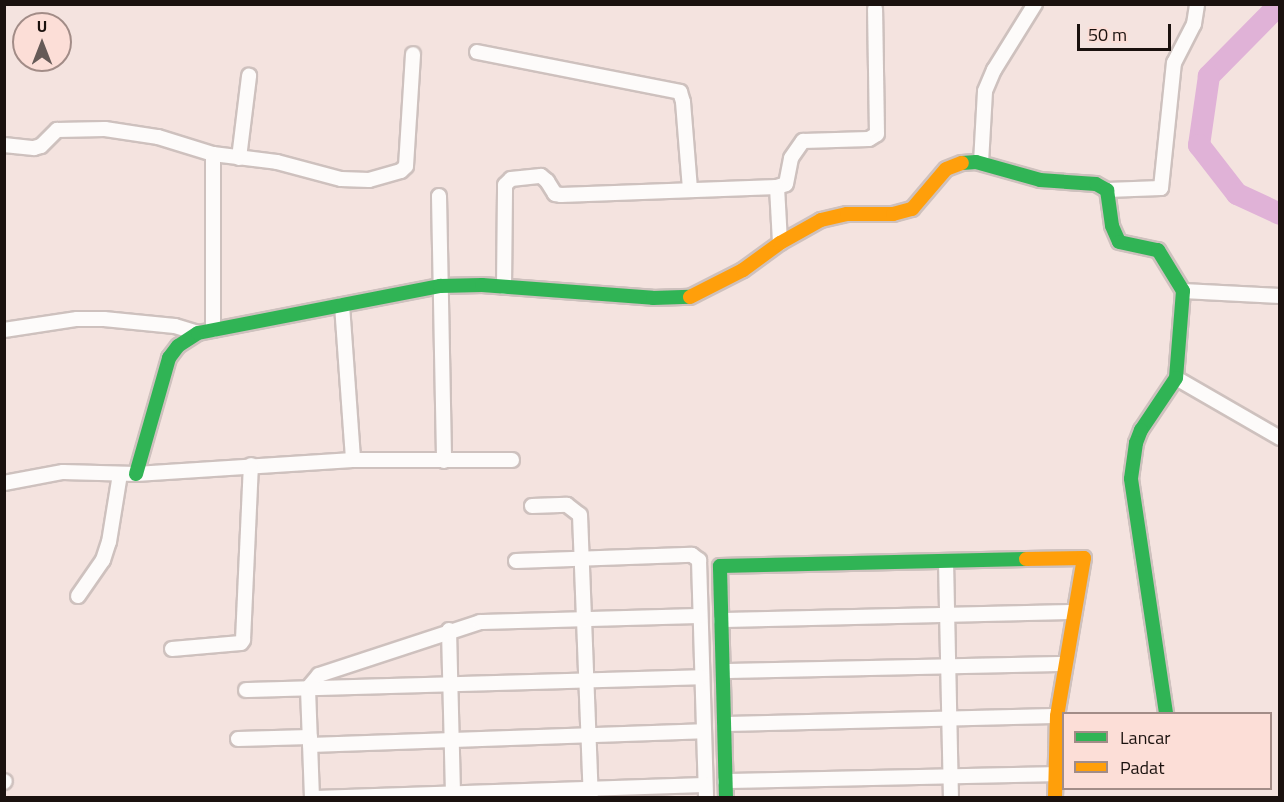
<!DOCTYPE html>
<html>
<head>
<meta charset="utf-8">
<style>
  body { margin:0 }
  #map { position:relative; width:1284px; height:802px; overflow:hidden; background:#f4e3df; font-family:"Titillium Web",sans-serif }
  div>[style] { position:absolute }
  .river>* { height:22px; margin:-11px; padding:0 11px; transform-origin:11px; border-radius:11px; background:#e0b2d7 }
  .roads { filter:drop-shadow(2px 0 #cec1be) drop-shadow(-2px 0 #cec1be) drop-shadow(0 2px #cec1be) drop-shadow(0 -2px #cec1be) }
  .street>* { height:14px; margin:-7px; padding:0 7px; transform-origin:7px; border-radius:7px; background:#fdfbfa }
  .fast>* { height:14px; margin:-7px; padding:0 7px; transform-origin:7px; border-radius:7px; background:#30b455 }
  .slow>* { height:14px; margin:-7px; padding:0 7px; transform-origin:7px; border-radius:7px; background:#ff9f0a }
  span { translate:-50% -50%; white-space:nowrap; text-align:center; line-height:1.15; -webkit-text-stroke:4.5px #fcded7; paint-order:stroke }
  .frame { position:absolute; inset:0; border:6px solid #1a110e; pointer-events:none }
  .legend { position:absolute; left:1062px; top:712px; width:210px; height:78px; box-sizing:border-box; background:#fcded7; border:2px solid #a28c87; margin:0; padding:8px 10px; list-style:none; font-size:18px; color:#1a110e }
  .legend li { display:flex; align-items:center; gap:12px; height:30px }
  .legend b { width:30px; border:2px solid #a28c87 }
  .north { position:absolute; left:12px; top:12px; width:60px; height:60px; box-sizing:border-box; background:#fcded7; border:2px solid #a28c87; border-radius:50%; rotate:0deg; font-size:16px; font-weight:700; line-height:24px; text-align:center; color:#1a110e }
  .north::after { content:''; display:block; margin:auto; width:21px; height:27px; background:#665a57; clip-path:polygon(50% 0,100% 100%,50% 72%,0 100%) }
  .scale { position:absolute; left:1077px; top:24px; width:94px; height:27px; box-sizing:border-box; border:3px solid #1a110e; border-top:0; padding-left:8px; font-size:18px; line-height:21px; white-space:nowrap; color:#1a110e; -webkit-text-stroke:4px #fcded7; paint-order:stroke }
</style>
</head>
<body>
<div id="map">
  <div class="river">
    <div style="left:1280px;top:7px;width:7px;rotate:153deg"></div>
    <div style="left:1274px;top:10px;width:93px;rotate:134.6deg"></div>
    <div style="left:1209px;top:76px;width:70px;rotate:98.2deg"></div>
    <div style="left:1199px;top:145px;width:62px;rotate:52.2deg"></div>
    <div style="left:1237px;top:194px;width:47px;rotate:24.9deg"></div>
  </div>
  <div class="roads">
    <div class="street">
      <div style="left:477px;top:52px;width:207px;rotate:11.1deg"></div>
      <div style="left:680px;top:92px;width:10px;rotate:73deg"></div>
      <div style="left:683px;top:102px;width:87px;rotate:85.4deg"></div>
      <div style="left:4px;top:145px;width:30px;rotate:6deg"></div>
      <div style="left:34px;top:148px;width:7px;rotate:-16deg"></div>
      <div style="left:41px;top:146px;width:23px;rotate:-45deg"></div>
      <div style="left:57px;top:130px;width:48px;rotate:-1.2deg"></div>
      <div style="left:105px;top:129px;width:54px;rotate:8.6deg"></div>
      <div style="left:158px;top:137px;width:58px;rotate:17.2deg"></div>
      <div style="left:213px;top:154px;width:64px;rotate:7.1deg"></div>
      <div style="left:277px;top:162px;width:66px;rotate:14.9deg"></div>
      <div style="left:341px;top:179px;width:28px;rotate:2deg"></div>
      <div style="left:369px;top:180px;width:33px;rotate:-16deg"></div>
      <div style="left:401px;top:171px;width:7px;rotate:-45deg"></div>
      <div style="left:406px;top:166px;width:112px;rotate:-86.4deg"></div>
      <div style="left:213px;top:154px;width:176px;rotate:90deg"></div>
      <div style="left:239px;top:158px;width:83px;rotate:-83deg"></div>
      <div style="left:981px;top:163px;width:72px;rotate:-86.8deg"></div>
      <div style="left:985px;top:91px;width:23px;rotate:-67deg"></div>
      <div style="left:994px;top:70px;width:78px;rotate:-58.2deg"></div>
      <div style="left:777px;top:187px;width:9px;rotate:-18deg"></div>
      <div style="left:786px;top:184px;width:26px;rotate:-79deg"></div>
      <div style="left:791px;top:158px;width:21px;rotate:-55deg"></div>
      <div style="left:803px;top:141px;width:66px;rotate:-1.7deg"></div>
      <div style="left:869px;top:139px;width:9px;rotate:-32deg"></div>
      <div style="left:877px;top:134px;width:125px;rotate:-90.9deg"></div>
      <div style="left:1107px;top:190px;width:54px;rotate:-2.1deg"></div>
      <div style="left:1161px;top:188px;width:126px;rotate:-84.1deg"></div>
      <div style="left:1174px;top:63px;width:44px;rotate:-62.9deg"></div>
      <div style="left:1194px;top:24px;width:20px;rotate:-81deg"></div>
      <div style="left:439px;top:196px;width:265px;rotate:88.9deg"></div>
      <div style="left:504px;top:287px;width:102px;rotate:-89.4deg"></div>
      <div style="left:505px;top:185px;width:8px;rotate:-45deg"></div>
      <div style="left:511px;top:179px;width:30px;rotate:-6deg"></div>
      <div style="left:541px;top:176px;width:8px;rotate:40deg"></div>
      <div style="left:547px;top:181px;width:15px;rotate:58deg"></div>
      <div style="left:555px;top:194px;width:6px;rotate:9deg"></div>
      <div style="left:561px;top:195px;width:216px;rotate:-2.1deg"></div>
      <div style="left:777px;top:187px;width:56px;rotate:86.9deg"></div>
      <div style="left:1183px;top:291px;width:97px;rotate:3deg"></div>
      <div style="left:342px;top:305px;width:155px;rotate:85.9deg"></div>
      <div style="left:4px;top:330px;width:74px;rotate:-8.6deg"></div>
      <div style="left:77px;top:319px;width:27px"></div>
      <div style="left:104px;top:319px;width:71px;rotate:5.6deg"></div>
      <div style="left:175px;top:326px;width:24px;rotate:17deg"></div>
      <div style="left:1176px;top:378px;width:120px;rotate:30deg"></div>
      <div style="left:4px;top:483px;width:60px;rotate:-10.6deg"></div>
      <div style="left:63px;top:472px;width:73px;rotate:1.6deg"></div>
      <div style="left:136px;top:474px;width:217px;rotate:-3.7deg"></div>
      <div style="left:353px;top:460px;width:159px"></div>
      <div style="left:532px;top:506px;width:35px;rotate:-2deg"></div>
      <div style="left:567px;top:505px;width:16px;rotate:38deg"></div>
      <div style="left:580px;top:515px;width:280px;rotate:87.8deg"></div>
      <div style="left:516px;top:561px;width:176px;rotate:-2deg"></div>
      <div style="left:692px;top:555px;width:9px;rotate:36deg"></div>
      <div style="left:699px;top:560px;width:238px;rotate:88.3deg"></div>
      <div style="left:946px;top:561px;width:237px;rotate:88.8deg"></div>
      <div style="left:78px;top:596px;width:44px;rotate:-55.2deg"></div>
      <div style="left:103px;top:560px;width:19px;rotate:-72deg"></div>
      <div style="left:109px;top:542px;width:69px;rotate:-80.8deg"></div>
      <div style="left:721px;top:620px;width:353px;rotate:-1.3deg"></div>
      <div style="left:449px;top:630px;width:168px;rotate:88.6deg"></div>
      <div style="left:172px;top:649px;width:69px;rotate:-5deg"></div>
      <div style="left:241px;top:643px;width:4px;rotate:-56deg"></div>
      <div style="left:243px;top:640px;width:175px;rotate:-87.4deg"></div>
      <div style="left:723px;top:671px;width:341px;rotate:-1.2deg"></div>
      <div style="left:246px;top:690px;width:456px;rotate:-1.6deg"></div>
      <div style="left:724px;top:724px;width:333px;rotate:-1.4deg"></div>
      <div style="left:238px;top:739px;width:72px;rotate:-1.6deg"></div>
      <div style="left:310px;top:745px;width:393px;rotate:-2deg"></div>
      <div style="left:725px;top:781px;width:329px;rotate:-1.2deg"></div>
      <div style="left:4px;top:782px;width:1px;rotate:-45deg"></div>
      <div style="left:312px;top:798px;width:110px;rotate:-92.1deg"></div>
      <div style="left:308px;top:688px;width:17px;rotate:-50deg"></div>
      <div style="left:319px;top:675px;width:169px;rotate:-18.2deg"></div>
      <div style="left:480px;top:622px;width:220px;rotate:-1.6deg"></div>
      <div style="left:315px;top:798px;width:390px;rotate:-1.9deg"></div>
    </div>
    <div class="fast">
      <div style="left:962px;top:163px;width:14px;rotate:-4deg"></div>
      <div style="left:976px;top:162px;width:66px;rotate:15.7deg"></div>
      <div style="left:1040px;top:180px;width:56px;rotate:4.1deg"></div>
      <div style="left:1096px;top:184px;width:13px;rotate:29deg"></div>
      <div style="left:1107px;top:190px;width:36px;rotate:82deg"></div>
      <div style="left:1112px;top:226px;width:17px;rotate:66deg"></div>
      <div style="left:1119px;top:242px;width:40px;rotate:12deg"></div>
      <div style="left:1158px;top:250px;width:48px;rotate:58.6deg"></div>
      <div style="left:1183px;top:291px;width:87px;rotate:94.6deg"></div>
      <div style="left:1176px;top:378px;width:63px;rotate:123.9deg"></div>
      <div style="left:1141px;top:430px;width:14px;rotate:111deg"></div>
      <div style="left:1136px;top:443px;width:36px;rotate:98deg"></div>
      <div style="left:1131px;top:479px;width:238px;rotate:81.5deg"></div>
      <div style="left:136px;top:474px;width:121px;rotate:-74.1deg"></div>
      <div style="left:169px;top:358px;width:15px;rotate:-53deg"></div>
      <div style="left:178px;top:346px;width:24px;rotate:-33deg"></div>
      <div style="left:198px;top:333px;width:247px;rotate:-11deg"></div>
      <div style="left:440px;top:286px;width:42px;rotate:-1.4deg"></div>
      <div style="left:482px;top:285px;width:171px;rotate:4.3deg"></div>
      <div style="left:653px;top:298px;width:37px;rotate:-2deg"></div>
      <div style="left:726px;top:798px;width:232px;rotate:-91.5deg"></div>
      <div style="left:720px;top:566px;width:306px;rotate:-1.3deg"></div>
    </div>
    <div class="slow">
      <div style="left:690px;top:297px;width:59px;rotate:-27deg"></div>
      <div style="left:743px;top:270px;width:46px;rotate:-36.1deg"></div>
      <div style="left:780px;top:243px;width:47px;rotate:-29.3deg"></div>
      <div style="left:821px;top:220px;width:27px;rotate:-13deg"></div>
      <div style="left:847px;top:214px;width:46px"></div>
      <div style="left:893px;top:214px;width:20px;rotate:-15deg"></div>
      <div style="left:912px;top:209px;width:52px;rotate:-49.6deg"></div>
      <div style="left:946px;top:169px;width:17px;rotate:-21deg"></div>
      <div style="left:1026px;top:559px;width:58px;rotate:-1deg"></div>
      <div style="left:1084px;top:558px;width:160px;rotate:99.7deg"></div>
      <div style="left:1057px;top:716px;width:82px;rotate:91.4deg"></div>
    </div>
  </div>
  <div class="frame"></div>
  <ul class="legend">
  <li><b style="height:8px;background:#30b455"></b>Lancar</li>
  <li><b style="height:8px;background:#ff9f0a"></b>Padat</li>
  </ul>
  <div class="north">U</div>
  <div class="scale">50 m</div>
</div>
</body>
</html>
